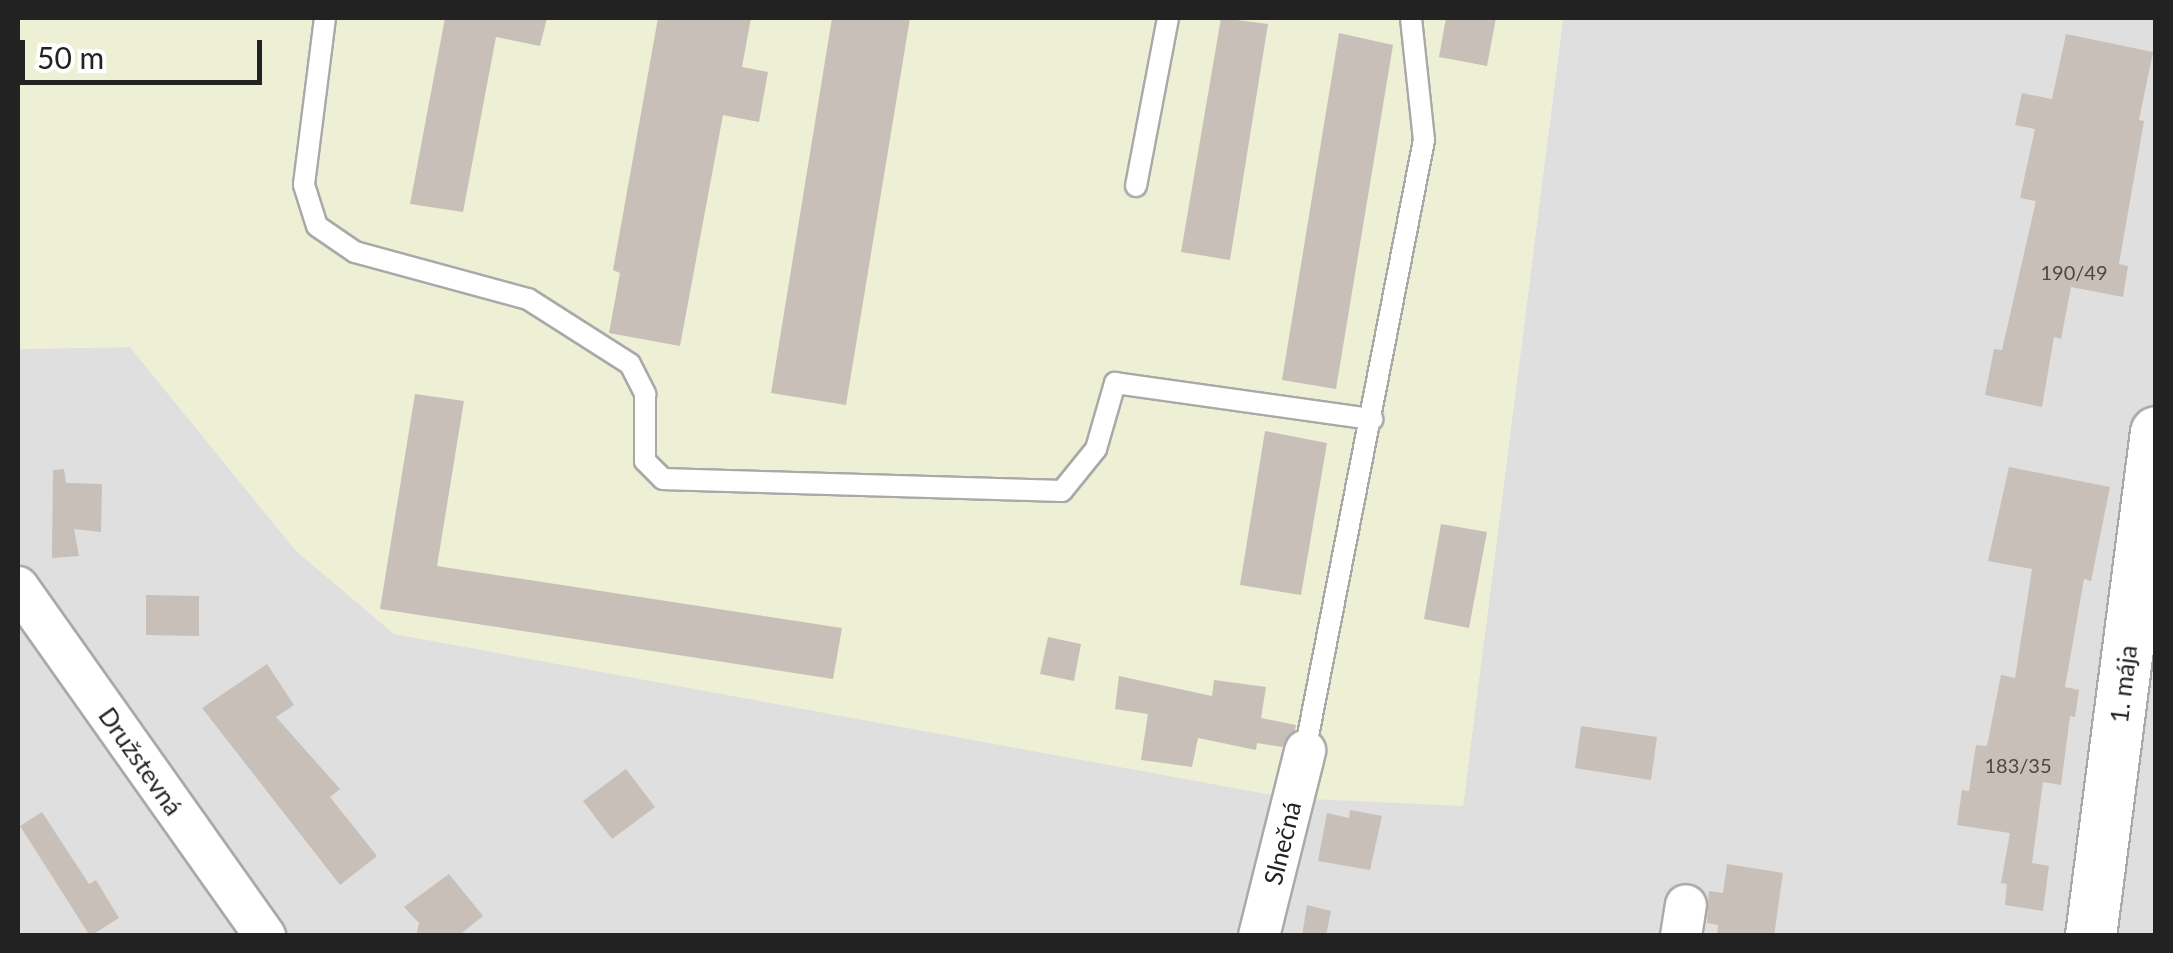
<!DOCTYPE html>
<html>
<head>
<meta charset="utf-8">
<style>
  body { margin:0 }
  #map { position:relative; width:2173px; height:953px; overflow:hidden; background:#f2efe9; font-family:Lato,sans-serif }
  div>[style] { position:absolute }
  .residential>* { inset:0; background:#e0dfdf }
  .farmland>* { inset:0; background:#eef0d5 }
  .building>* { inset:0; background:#c7bfb8 }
  .roads { filter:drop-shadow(2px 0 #a9a9a9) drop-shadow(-2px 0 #a9a9a9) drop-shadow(0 2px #a9a9a9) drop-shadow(0 -2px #a9a9a9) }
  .service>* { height:20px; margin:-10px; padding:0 10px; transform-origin:10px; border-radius:10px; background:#fff }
  .minor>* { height:40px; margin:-20px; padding:0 20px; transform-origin:20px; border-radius:20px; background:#fff }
  .tertiary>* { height:50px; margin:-25px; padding:0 25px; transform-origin:25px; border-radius:25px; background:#fff }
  span { translate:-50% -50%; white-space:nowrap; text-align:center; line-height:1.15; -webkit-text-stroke:9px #fff; paint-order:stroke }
  .number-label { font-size:20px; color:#4b4948 }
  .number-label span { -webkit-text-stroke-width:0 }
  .street-label { font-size:25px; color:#222 }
  .frame { position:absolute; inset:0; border:20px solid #222; pointer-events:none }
  .scale { position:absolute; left:20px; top:40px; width:242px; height:45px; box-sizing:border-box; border:5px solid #222; border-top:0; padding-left:12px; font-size:30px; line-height:35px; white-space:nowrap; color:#222; -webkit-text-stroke:8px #fff; paint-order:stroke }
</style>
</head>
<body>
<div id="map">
  <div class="residential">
    <div style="clip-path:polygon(1563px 18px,2155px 18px,2155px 935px,18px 935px,18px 349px,130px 347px,297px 552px,1463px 805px)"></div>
  </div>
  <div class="farmland">
    <div style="clip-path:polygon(18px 18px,1563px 18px,1463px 806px,1289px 798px,394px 634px,297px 552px,130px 347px,18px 349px)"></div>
  </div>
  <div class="building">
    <div style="clip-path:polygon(445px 18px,547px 18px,540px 46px,496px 37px,463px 212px,410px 204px)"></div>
    <div style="clip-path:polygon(658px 18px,751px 18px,742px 67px,768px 72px,759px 122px,723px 115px,680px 346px,609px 333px,620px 273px,613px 270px)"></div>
    <div style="clip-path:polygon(832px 18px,910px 18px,846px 405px,771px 393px)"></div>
    <div style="clip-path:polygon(1221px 18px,1268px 24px,1230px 260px,1181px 252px)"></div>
    <div style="clip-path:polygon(1446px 18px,1496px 18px,1487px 66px,1439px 57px)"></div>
    <div style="clip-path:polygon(1339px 33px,1393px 45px,1336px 389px,1282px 380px)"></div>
    <div style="clip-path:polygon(2066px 34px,2153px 52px,2139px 120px,2144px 121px,2119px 264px,2128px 266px,2123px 297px,2071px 287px,2061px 339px,2054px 337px,2042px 407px,1985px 395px,1994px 349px,2002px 350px,2036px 201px,2020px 198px,2035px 129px,2015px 125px,2022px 93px,2052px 99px)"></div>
    <div style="clip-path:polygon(415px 394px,464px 401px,437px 566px,842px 628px,833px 679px,380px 609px)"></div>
    <div style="clip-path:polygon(1265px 431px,1327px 443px,1301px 595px,1240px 585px)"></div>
    <div style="clip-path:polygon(2009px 467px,2110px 487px,2091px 581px,2084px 579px,2065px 687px,2079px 690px,2075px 717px,2070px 716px,2061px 785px,2043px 782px,2032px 863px,2049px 866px,2043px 911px,2005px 905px,2007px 884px,2001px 883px,2010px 833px,1957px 825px,1962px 790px,1969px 791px,1976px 745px,1987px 746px,2001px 675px,2015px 678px,2032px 569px,1988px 561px)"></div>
    <div style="clip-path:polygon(64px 469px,66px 483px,102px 484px,101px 532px,74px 529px,79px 556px,52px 558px,53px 470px)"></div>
    <div style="clip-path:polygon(1441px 524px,1487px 532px,1469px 628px,1424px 619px)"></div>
    <div style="clip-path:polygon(146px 595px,199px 596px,199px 636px,146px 635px)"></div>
    <div style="clip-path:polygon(1048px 637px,1081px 644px,1074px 681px,1040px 674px)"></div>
    <div style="clip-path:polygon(267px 664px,294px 705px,276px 717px,340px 789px,330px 797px,377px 856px,340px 885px,202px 708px)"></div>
    <div style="clip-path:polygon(1119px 676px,1212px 696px,1214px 680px,1266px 687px,1261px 718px,1296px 725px,1295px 730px,1282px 747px,1257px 743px,1256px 750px,1198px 738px,1192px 767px,1141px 760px,1148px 714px,1115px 709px)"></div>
    <div style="clip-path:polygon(1581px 726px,1657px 737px,1651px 780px,1575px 768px)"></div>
    <div style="clip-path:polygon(626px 769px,655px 807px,612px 839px,583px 801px)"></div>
    <div style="clip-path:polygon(1350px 810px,1382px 816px,1370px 870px,1318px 861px,1327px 813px,1349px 818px)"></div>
    <div style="clip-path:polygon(42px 812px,89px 884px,96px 880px,119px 918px,90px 936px,20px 826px)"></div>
    <div style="clip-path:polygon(1727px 864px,1783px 873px,1774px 936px,1717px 936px,1718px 925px,1707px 923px,1709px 891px,1723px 893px)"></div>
    <div style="clip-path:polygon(449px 874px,483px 916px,458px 936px,416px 936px,419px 923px,404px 907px)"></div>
    <div style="clip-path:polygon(1307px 905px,1331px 911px,1326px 936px,1302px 936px)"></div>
  </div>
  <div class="roads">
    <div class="service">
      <div style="left:325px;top:18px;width:168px;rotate:97.2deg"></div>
      <div style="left:304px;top:185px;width:43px;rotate:72.4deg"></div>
      <div style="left:317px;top:226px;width:46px;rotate:34.4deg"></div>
      <div style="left:355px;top:252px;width:179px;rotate:15.2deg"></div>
      <div style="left:528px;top:299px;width:121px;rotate:32.5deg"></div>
      <div style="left:630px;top:364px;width:34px;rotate:63deg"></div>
      <div style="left:645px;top:394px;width:67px;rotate:90deg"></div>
      <div style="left:645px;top:461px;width:25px;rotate:45deg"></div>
      <div style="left:663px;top:479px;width:399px;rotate:1.7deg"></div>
      <div style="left:1062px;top:491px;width:54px;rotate:-51deg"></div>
      <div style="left:1096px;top:449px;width:69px;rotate:-73.9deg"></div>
      <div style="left:1115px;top:383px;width:260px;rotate:8deg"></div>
      <div style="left:1136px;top:186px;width:171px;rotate:-79.2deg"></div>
      <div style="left:1305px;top:751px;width:622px;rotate:-78.98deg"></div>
      <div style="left:1424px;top:140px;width:123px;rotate:-96.1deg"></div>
    </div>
    <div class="minor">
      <div style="left:18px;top:587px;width:428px;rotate:54.7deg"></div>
      <div style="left:1259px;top:936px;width:191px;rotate:-76deg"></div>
      <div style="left:1681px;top:936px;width:31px;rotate:-81deg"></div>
    </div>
    <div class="tertiary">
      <div style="left:2091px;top:936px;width:508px;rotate:-82.65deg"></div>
    </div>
  </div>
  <div class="number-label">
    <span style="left:2074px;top:272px">190/49</span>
    <span style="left:2018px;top:765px">183/35</span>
  </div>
  <div class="street-label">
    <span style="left:2123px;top:684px;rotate:-83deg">1. mája</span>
    <span style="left:141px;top:761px;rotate:55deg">Družstevná</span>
    <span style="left:1282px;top:843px;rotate:-76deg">Slnečná</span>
  </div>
  <div class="frame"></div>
  <div class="scale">50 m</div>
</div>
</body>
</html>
